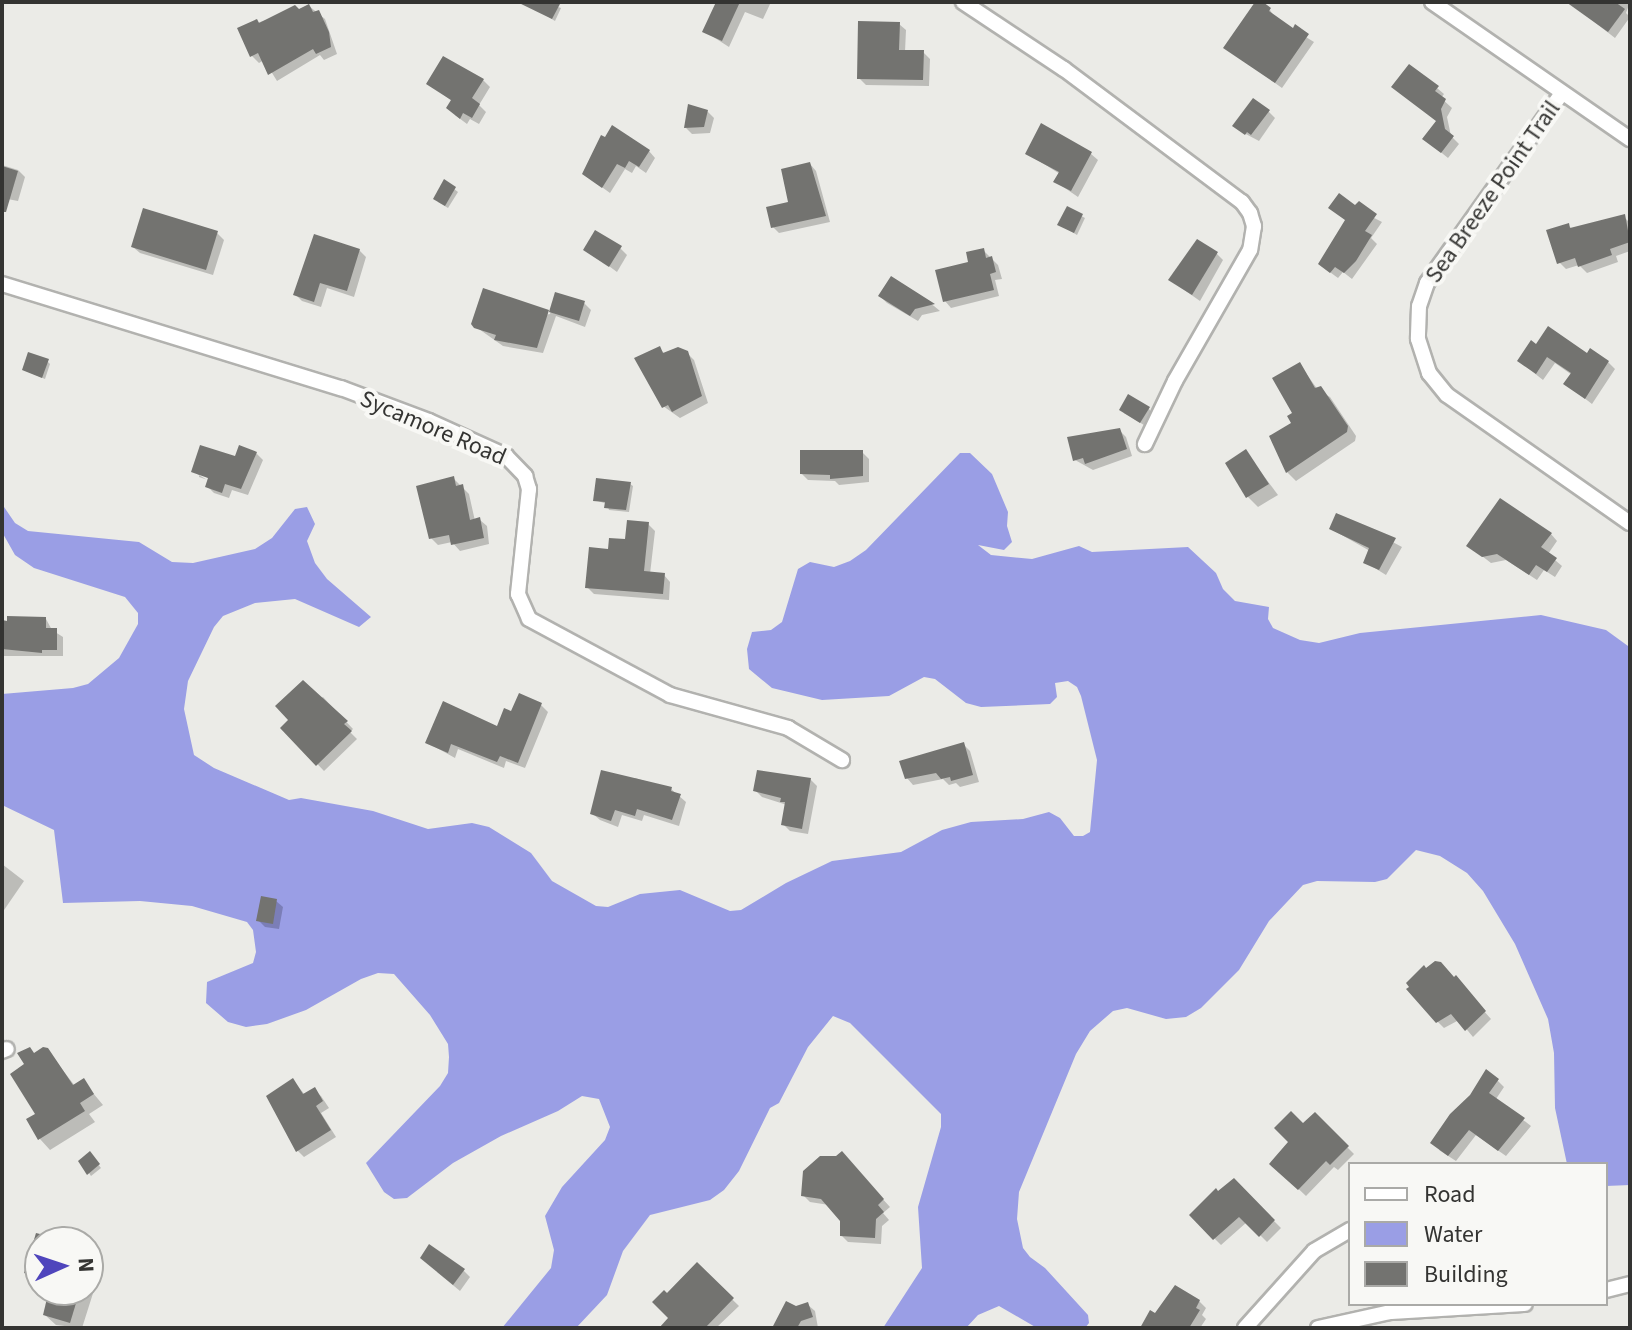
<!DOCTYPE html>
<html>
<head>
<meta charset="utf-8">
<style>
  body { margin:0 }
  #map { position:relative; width:1632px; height:1330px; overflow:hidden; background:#ebebe7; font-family:"Source Sans 3",sans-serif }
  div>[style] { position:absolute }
  .water>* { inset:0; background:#9a9ee5 }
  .shadow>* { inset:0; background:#0003 }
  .building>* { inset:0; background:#737370 }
  .roads { filter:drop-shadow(2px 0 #b2b2af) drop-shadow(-2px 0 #b2b2af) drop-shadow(0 2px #b2b2af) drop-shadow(0 -2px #b2b2af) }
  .minor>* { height:14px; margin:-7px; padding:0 7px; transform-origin:7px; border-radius:7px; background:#fff }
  span { translate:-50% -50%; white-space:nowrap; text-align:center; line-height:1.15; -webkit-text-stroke:8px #f8f8f5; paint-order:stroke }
  .street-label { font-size:24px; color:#343432 }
  .frame { position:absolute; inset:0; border:4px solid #343432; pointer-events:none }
  .legend { position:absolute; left:1348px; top:1162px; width:260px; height:144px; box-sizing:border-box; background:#f8f8f5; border:2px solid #aaaaa7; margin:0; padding:10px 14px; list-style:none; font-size:24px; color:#343432 }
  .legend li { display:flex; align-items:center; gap:16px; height:40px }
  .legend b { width:40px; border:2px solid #aaaaa7 }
  .north { position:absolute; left:24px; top:1226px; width:80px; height:80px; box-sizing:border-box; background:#f8f8f5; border:2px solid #aaaaa7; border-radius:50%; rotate:87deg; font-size:22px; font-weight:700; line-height:32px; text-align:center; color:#343432 }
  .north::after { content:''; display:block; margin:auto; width:28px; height:36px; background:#4f45bc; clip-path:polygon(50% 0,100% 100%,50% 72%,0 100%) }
</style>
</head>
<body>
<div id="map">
  <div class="water">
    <div style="clip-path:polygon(960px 453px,970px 453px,992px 474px,1008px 512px,1007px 526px,1012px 542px,1004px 550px,978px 545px,991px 555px,1032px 559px,1079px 546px,1092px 552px,1188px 547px,1216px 573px,1223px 589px,1235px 601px,1269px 607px,1268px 619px,1273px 628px,1300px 640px,1319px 643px,1360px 633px,1541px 615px,1606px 630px,1628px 646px,1630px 644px,1630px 1185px,1606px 1186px,1606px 1164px,1567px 1164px,1555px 1108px,1554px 1053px,1548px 1019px,1515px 944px,1483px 891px,1467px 873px,1440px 856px,1416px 850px,1387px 879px,1375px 882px,1317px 881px,1303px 885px,1269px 921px,1239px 970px,1201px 1008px,1186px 1017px,1166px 1019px,1127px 1008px,1113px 1011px,1090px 1031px,1076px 1054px,1019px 1192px,1017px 1219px,1023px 1248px,1030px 1257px,1045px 1268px,1088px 1315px,1089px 1323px,1085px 1328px,1037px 1328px,999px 1306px,978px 1315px,966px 1328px,883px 1328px,922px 1268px,918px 1207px,941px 1127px,941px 1114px,850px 1023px,833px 1016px,808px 1047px,779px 1103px,770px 1108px,739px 1171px,724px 1190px,710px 1200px,650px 1215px,623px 1251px,607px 1295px,576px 1328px,502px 1328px,551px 1268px,554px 1250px,545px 1216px,562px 1187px,605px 1140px,610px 1127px,599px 1099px,582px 1096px,558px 1111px,501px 1136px,453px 1163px,407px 1198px,394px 1199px,384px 1192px,366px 1163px,440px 1086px,448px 1073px,449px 1057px,448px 1044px,430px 1015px,394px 974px,378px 973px,361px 979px,306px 1010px,267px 1024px,246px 1027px,228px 1022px,206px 1003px,207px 982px,253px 963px,256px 952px,253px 930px,247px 922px,192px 906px,140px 901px,63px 903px,54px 830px,2px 805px,2px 694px,73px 688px,88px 684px,119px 658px,138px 624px,138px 613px,125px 597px,34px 568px,15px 555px,2px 532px,2px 504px,15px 523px,28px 531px,139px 542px,172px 562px,193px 563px,255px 549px,272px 538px,295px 509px,307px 507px,315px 524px,307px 541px,315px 563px,327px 579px,371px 617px,359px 627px,295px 599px,255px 603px,223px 616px,214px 627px,188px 681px,184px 709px,194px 755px,214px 768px,289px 800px,301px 798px,373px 811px,428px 829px,472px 823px,489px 827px,531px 853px,552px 881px,596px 906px,608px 907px,640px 894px,680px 890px,730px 911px,741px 910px,786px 883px,832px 861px,901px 852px,942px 830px,971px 822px,1023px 819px,1049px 812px,1060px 818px,1074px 836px,1083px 836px,1090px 832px,1097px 760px,1081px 696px,1077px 687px,1068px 681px,1055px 683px,1057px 697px,1050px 704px,981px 707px,966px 703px,935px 679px,924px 677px,889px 696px,822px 700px,772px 688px,749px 669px,747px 649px,752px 632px,771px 630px,782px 622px,798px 569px,810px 562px,834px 567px,850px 561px,866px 550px)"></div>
  </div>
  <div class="shadow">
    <div style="clip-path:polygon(543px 2px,561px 8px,555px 21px,539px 11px)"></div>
    <div style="clip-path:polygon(718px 2px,771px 2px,763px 19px,745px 12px,729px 47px,704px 31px)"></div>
    <div style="clip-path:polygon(1258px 2px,1270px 10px,1275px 18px,1314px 42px,1282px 88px,1226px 48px)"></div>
    <div style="clip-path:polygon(1581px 2px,1630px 2px,1626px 13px,1630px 17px,1615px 38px,1584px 14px)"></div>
    <div style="clip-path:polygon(309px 6px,325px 19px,337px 54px,324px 60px,320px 55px,277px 81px,264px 60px,259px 63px,252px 56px,239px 29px)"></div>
    <div style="clip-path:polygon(899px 24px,906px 30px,905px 52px,923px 52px,930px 59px,929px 86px,866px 85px,859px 78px)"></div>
    <div style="clip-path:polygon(483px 80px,490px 87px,479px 105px,486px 112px,479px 124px,470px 119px,467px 124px,455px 115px,452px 101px,429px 84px)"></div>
    <div style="clip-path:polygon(1437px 88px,1444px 94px,1441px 98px,1452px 108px,1447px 117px,1451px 136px,1459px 144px,1448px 158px,1432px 145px,1438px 122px,1401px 93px)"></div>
    <div style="clip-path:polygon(707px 111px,714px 118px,710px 133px,692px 134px,686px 128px)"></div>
    <div style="clip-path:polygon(1268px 111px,1275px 118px,1259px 141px,1242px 132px)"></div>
    <div style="clip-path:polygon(649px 151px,655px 158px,646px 173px,636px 166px,632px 173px,625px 169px,610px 193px,584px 174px)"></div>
    <div style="clip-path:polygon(1028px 154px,1091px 154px,1098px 160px,1078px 197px,1056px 182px,1060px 174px)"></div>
    <div style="clip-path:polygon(810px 164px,816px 171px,830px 222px,779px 233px,773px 227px,791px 204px)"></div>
    <div style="clip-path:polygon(2px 165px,18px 170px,25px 177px,18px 201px,2px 198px)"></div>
    <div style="clip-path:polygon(445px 182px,458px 192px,448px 208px,438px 202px)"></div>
    <div style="clip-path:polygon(1355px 208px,1382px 222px,1371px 238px,1377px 244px,1352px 279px,1343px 272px,1338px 278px,1327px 270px)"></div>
    <div style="clip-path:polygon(1068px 209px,1085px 218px,1077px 235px,1060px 225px)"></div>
    <div style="clip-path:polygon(1624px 217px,1630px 223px,1630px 251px,1616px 256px,1618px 262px,1587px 273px,1579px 265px,1566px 269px,1559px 262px,1568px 225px,1572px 229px)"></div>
    <div style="clip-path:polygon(217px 233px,224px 240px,213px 275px,140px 253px,133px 247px)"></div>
    <div style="clip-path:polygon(620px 248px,627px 255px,617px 272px,586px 249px)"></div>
    <div style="clip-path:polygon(359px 250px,366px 257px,354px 297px,327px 288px,321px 307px,302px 301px,295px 294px)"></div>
    <div style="clip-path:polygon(983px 250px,998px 265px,1002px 279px,995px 280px,999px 296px,951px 308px,945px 301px)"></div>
    <div style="clip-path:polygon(1216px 253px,1223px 260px,1200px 301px,1170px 280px)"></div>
    <div style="clip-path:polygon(892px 279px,934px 306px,940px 311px,922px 315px,918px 321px,887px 303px,880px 296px)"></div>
    <div style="clip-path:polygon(556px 294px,584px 303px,591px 310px,585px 327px,556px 316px,543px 353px,503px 346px,476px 327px,550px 314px)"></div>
    <div style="clip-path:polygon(1536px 346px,1587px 355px,1608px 362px,1615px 369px,1592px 404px,1566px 384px,1572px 375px,1555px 363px,1543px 380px,1519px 361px)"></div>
    <div style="clip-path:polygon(659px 348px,665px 354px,687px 353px,694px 360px,708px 403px,680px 418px,663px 406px)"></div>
    <div style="clip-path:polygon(47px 361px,50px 364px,45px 379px,24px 370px)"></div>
    <div style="clip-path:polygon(1300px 365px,1318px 390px,1330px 397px,1356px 436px,1355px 441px,1296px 481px,1287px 472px)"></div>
    <div style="clip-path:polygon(1149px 409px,1151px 412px,1144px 425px,1124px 413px)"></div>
    <div style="clip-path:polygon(1119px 430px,1126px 437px,1132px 456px,1093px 470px,1075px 460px)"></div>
    <div style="clip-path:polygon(862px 452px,869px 459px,869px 482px,839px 485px,835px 481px,808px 480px,802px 474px)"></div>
    <div style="clip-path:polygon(1246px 452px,1278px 495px,1258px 507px,1248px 497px)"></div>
    <div style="clip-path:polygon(evenodd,256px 453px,263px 460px,248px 495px,232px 490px,229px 498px,214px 493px,207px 486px,209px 481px,194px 472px,256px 453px,199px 473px,217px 483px,199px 477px,199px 473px)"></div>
    <div style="clip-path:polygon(453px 478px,469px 494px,475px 521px,480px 520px,487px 526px,489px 544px,460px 551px,452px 542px,438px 545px,431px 538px)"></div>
    <div style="clip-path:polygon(630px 484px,633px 486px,629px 512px,609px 510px,607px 504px,595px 500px)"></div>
    <div style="clip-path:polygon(648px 524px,655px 531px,650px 574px,664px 575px,670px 582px,669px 600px,594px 594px,587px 587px,610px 551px)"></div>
    <div style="clip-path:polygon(1359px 524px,1402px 547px,1386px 575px,1365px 562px,1370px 551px,1331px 529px)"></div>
    <div style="clip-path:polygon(1551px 534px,1557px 541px,1548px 554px,1562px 566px,1555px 577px,1544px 570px,1537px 580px,1506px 560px,1491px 563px,1469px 546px)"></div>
    <div style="clip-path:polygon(46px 619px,52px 630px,63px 637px,63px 656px,2px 656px,2px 622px)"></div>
    <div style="clip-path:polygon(323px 697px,353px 729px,350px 732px,357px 739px,324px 771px,283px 728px)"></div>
    <div style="clip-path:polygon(541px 705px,548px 712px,525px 768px,506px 761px,504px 768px,458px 749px,455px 758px,428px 743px,498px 729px,512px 714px)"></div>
    <div style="clip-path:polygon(963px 744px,970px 751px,979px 782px,960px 787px,956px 783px,949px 785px,943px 779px,913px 785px,907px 778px)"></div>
    <div style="clip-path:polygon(635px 778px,671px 789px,686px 802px,679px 826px,644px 815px,642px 821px,622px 815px,618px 827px,600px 820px,593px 814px)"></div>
    <div style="clip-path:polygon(810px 779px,817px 786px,808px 834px,790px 831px,783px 824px,787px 805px,762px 797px,755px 790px)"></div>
    <div style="clip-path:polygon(2px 864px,24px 881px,2px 913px)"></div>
    <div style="clip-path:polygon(276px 901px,283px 907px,279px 929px,265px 927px,258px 920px)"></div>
    <div style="clip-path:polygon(1448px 971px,1491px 1019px,1473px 1037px,1459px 1020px,1444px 1028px,1437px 1021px)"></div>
    <div style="clip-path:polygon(47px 1050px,75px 1086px,83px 1081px,103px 1105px,89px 1114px,95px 1122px,50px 1150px,40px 1139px,35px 1054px)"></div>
    <div style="clip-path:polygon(293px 1080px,305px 1095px,314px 1090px,321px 1096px,329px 1108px,321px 1113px,336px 1137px,304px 1157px,297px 1150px)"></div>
    <div style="clip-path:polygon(1497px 1080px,1504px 1087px,1496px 1099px,1531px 1126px,1506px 1156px,1476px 1135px,1456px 1161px,1439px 1150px)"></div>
    <div style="clip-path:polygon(1315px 1115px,1354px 1154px,1338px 1170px,1334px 1167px,1306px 1196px,1272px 1164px)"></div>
    <div style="clip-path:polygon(90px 1154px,101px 1168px,91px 1176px,89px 1173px)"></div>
    <div style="clip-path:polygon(848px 1161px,890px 1207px,883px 1213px,889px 1220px,882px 1226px,881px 1244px,848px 1242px,842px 1236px,843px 1221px,829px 1205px,810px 1202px,803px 1195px)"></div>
    <div style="clip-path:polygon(1234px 1181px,1281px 1228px,1267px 1242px,1247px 1222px,1221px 1245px,1191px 1215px)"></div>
    <div style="clip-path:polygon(40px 1252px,40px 1284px,26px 1273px)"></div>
    <div style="clip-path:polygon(697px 1265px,739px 1306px,716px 1328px,661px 1328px,671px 1318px,667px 1296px)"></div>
    <div style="clip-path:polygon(463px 1270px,470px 1277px,460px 1291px,437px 1272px)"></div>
    <div style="clip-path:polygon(88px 1280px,95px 1287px,82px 1328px,56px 1325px,45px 1315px,51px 1290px,88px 1290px)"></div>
    <div style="clip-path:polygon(1199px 1301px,1206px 1308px,1202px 1315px,1206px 1319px,1200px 1328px,1142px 1328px)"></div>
    <div style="clip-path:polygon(808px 1305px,815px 1311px,818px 1328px,774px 1328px,796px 1308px)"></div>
  </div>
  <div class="building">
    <div style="clip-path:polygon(517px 2px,561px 2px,552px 19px)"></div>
    <div style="clip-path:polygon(716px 2px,740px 2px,722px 41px,702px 32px)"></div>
    <div style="clip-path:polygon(1255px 2px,1263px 2px,1271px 8px,1269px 11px,1293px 28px,1295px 24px,1309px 34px,1275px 83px,1223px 48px)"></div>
    <div style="clip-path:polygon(1566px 2px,1615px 2px,1625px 9px,1608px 32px)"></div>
    <div style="clip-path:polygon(309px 4px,313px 12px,319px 10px,329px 32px,331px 47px,316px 54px,313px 49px,268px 75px,258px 53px,250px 57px,237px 28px,257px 19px,259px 23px,295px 5px,299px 9px)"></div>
    <div style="clip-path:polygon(858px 21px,900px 22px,899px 50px,924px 50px,923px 80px,857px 79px)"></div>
    <div style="clip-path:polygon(443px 56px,484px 79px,472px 98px,480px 104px,472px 118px,463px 113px,460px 119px,446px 108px,451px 100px,426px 84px)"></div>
    <div style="clip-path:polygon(1409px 64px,1439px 86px,1435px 91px,1446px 99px,1441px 109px,1445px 129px,1454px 136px,1441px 153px,1422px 139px,1436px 121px,1391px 87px)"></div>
    <div style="clip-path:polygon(1253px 98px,1270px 110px,1251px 135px,1247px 132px,1245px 135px,1232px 126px)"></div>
    <div style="clip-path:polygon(688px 104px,708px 110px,704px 127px,684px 128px)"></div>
    <div style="clip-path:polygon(1041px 123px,1092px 152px,1071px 191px,1053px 182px,1059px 172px,1025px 154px)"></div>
    <div style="clip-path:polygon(612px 125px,650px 150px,639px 167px,629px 161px,625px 168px,617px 164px,602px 188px,582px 174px,601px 135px,605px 137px)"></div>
    <div style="clip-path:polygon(810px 162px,826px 216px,771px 228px,766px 207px,788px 202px,781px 169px)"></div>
    <div style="clip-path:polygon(2px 166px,18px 171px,6px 212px,2px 212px)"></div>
    <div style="clip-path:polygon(444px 179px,456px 187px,445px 206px,433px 199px)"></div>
    <div style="clip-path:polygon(1339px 193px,1355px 205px,1359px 201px,1377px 214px,1365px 231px,1372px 235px,1356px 261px,1344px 273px,1335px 267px,1330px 273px,1318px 264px,1345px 220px,1328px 208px)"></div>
    <div style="clip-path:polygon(1067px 206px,1083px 214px,1074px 233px,1057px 225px)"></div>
    <div style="clip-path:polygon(143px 208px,218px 231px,206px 270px,131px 247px)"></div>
    <div style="clip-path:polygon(1625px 214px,1630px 242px,1610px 249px,1612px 255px,1578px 267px,1575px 258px,1557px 264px,1546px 230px,1569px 223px,1570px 228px)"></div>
    <div style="clip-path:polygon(595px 230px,622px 246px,609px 267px,583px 250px)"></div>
    <div style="clip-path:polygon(314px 234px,360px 249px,347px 291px,320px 283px,314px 302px,293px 295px)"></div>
    <div style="clip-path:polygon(1197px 239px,1218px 252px,1192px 295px,1168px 280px)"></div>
    <div style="clip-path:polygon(984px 248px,986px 258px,992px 256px,996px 272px,990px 274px,994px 290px,943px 302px,935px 270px,968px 262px,966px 252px)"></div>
    <div style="clip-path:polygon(891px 276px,935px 304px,915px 309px,910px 316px,878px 296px)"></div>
    <div style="clip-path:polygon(483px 288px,549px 310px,537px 348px,494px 340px,496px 335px,474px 328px,471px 324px)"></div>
    <div style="clip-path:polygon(555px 292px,585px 301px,579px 321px,549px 312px)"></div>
    <div style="clip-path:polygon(1548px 326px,1587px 353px,1590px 348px,1609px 361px,1585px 399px,1563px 384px,1571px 373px,1547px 357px,1536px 374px,1517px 361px,1531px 340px,1536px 344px)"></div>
    <div style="clip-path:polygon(660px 346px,663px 353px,678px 347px,688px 351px,702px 396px,672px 412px,668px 405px,662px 408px,634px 358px)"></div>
    <div style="clip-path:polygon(28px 352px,49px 359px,42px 378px,22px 370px)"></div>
    <div style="clip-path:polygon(1300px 362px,1315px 388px,1321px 386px,1348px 426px,1347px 432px,1286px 473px,1269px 436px,1291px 423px,1287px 416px,1292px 413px,1272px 378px)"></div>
    <div style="clip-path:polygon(1128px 394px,1150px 407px,1140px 423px,1119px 410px)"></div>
    <div style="clip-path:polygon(1120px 428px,1127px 449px,1085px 464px,1083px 458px,1073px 461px,1067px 437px)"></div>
    <div style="clip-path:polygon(200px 445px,235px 456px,239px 445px,257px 452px,241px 489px,225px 484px,222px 493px,205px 487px,208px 478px,191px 472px)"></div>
    <div style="clip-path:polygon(1246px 449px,1269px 484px,1246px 498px,1225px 463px)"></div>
    <div style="clip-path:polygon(800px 450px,863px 450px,863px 476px,830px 479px,830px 475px,800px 474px)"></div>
    <div style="clip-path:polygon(454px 476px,456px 486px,463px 484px,470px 520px,480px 517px,484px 538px,451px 545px,449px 535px,429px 539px,416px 486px)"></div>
    <div style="clip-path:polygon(596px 478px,631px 482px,626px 510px,604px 508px,605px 502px,593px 501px)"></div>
    <div style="clip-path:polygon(1500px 498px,1552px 533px,1541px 547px,1557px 558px,1547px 572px,1536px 565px,1529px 575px,1497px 554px,1482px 557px,1466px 546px)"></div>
    <div style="clip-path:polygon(1336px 513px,1396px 538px,1379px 570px,1363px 563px,1369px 548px,1329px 529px)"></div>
    <div style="clip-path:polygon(627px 520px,649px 522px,644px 571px,665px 573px,663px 594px,585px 588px,589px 547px,608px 549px,609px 538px,625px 539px)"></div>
    <div style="clip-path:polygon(7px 616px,46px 617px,46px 628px,57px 628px,57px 650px,42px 650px,42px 653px,2px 649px,2px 620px,7px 621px)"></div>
    <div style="clip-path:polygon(303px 680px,348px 721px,344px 724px,352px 731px,316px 766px,280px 728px,288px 720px,275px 706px)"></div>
    <div style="clip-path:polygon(519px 693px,542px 703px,518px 763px,500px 756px,497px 762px,451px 744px,448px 753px,425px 743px,443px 701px,497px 726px,504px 708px,511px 711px)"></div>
    <div style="clip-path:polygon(964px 742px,973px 775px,951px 781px,950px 777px,941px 779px,936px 773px,905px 779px,899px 761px)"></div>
    <div style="clip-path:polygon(601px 770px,672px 787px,671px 791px,681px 794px,672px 820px,637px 809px,635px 816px,615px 810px,611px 821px,590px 814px)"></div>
    <div style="clip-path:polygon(757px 770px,811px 778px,802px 829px,781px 825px,785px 802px,780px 802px,781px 798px,753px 791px)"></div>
    <div style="clip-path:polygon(261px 896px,277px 899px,273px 924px,256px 921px)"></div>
    <div style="clip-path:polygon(1435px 961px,1441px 962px,1454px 977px,1456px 975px,1486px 1011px,1465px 1031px,1451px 1014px,1436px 1023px,1406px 989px,1409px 987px,1406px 983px,1424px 965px,1426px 968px)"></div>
    <div style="clip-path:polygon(30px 1047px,34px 1053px,43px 1047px,48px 1048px,73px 1085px,84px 1078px,94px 1094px,80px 1103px,85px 1111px,38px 1140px,26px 1119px,35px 1114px,10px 1074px,24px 1064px,17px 1053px)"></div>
    <div style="clip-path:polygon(1486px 1069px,1499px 1079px,1489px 1093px,1525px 1118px,1498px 1151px,1469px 1130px,1448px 1156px,1430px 1143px,1450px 1114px,1470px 1095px)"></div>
    <div style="clip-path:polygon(293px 1078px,303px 1094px,315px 1087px,323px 1101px,316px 1106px,331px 1130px,296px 1152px,266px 1096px)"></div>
    <div style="clip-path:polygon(1291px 1111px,1303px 1123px,1315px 1112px,1349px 1146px,1330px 1165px,1326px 1161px,1298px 1190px,1269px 1164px,1288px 1142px,1274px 1128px)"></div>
    <div style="clip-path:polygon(90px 1151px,100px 1164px,87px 1175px,78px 1161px)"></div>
    <div style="clip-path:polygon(842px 1151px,884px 1199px,878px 1205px,884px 1212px,876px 1219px,875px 1238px,840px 1236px,840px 1221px,821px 1199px,801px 1196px,803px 1171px,820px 1156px,836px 1156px)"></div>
    <div style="clip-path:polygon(1234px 1178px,1275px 1220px,1259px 1237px,1239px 1217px,1213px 1240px,1189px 1215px,1216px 1188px,1218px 1191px)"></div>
    <div style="clip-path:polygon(36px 1233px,40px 1234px,40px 1277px,24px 1273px)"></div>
    <div style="clip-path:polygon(429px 1244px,465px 1269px,453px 1285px,420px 1258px)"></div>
    <div style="clip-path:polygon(697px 1262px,734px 1298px,705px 1328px,659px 1328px,668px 1318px,652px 1302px,664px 1290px,667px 1293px)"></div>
    <div style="clip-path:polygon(1175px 1285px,1200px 1300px,1196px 1308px,1200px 1310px,1189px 1328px,1140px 1328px,1150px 1310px,1155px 1313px)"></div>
    <div style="clip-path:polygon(49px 1290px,80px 1290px,70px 1323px,43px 1315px)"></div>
    <div style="clip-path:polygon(786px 1301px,796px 1306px,808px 1302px,813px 1317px,801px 1321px,797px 1328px,772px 1328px)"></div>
  </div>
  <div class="roads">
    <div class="minor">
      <div style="left:963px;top:2px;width:121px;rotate:33.6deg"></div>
      <div style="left:1064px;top:69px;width:222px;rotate:36.8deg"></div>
      <div style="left:1242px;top:202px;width:14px;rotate:54deg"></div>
      <div style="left:1250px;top:213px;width:14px;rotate:73deg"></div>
      <div style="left:1254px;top:226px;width:24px;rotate:99deg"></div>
      <div style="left:1250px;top:250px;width:151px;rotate:119.8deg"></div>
      <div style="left:1175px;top:381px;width:70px;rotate:115.5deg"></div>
      <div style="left:1432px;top:2px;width:241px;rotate:34.7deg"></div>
      <div style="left:1562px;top:93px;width:233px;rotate:125.4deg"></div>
      <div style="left:1427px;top:283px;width:24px;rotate:109deg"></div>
      <div style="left:1419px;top:306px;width:33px;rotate:92deg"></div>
      <div style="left:1418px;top:339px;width:36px;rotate:72deg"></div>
      <div style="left:1429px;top:373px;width:28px;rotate:51deg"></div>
      <div style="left:1447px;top:395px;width:223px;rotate:35deg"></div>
      <div style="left:2px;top:284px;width:355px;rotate:17.1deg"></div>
      <div style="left:341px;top:388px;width:94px;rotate:20.6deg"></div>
      <div style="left:429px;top:421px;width:85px;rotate:24.4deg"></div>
      <div style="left:506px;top:456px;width:28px;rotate:46deg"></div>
      <div style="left:525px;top:476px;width:14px;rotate:73deg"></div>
      <div style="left:529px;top:489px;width:106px;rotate:96deg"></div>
      <div style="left:518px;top:594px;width:27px;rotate:66deg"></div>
      <div style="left:529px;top:619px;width:160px;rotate:28.3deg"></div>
      <div style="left:670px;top:695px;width:123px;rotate:15.6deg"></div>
      <div style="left:788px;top:728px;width:63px;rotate:30.7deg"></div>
      <div style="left:2px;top:1051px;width:5px;rotate:-22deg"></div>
      <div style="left:1606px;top:1290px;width:25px;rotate:-14deg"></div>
      <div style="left:1245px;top:1328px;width:103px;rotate:-48.1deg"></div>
      <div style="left:1314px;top:1251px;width:42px;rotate:-30.3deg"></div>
      <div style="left:1318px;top:1328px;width:74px;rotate:-12.5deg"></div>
      <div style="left:1390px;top:1312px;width:135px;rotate:-3.4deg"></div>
    </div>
  </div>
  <div class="street-label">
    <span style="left:1493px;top:192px;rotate:-55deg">Sea Breeze Point Trail</span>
    <span style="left:433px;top:428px;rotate:23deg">Sycamore Road</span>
  </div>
  <div class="frame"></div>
  <ul class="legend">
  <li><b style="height:10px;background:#fff"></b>Road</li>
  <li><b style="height:22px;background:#9a9ee5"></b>Water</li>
  <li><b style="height:22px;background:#737370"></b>Building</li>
  </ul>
  <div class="north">N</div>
</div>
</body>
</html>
